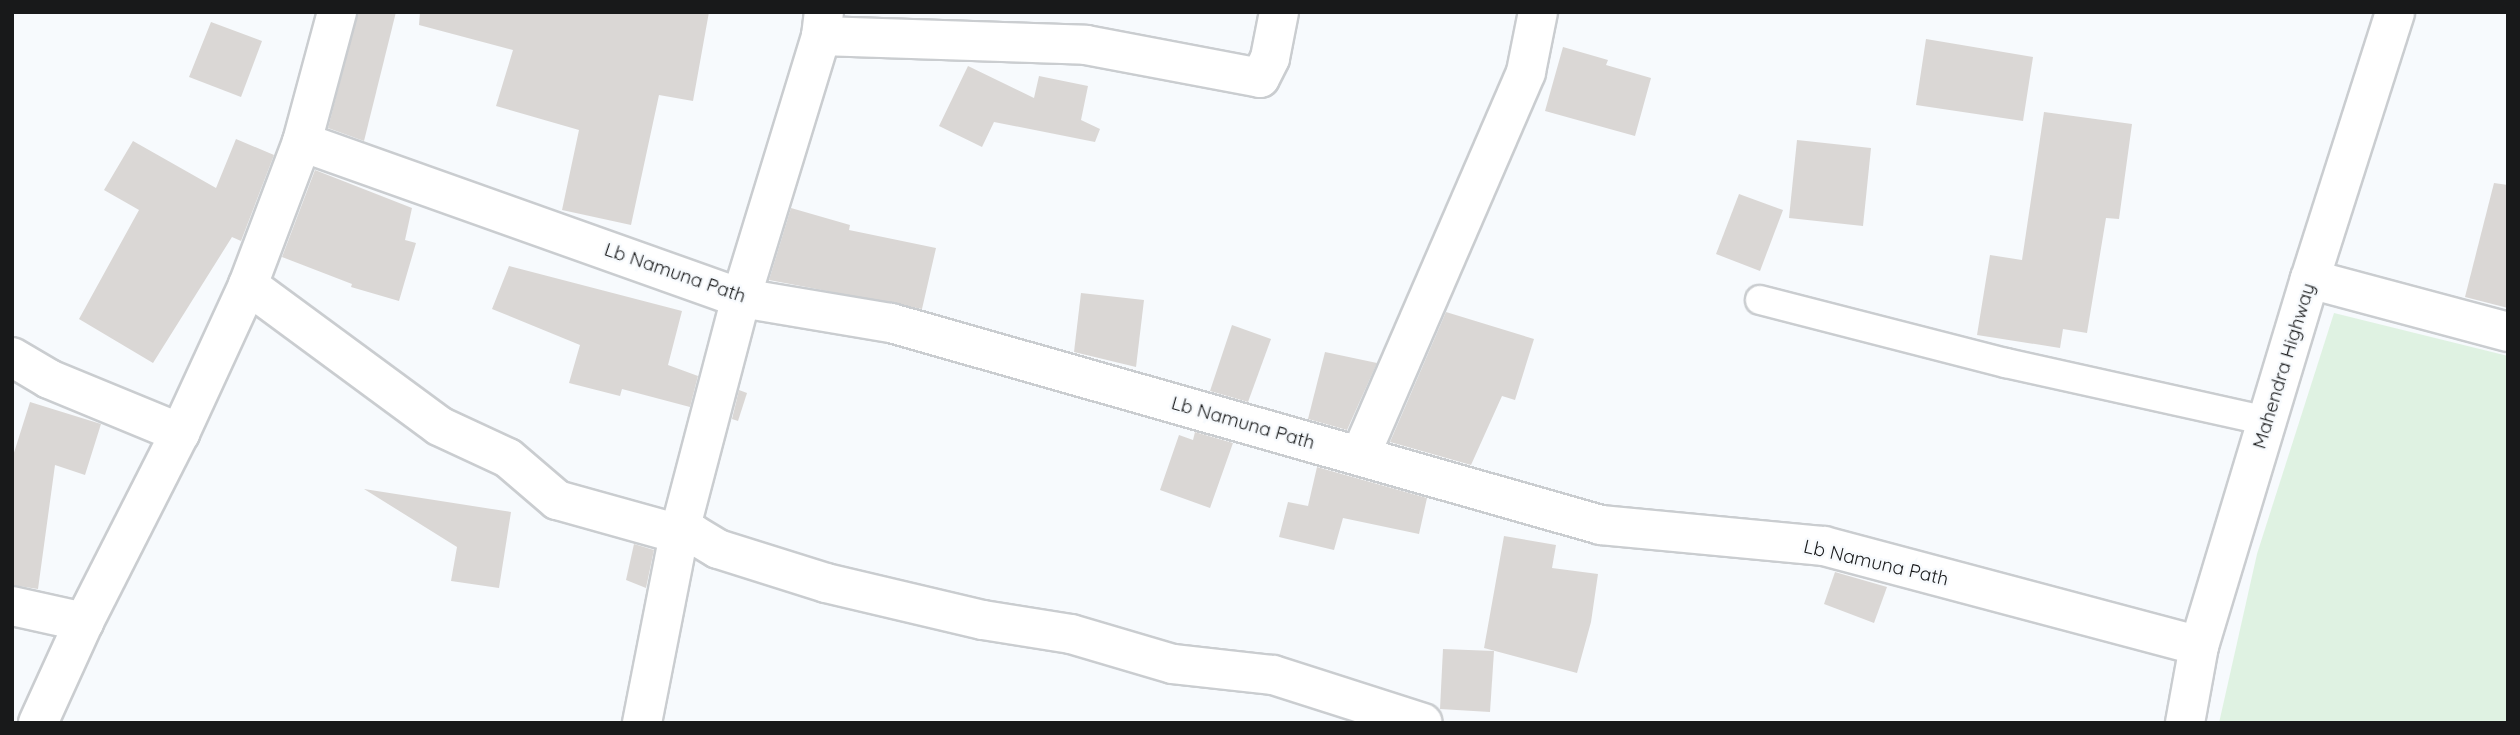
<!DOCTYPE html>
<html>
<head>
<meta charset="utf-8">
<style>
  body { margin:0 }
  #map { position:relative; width:2520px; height:735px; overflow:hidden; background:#f7fafd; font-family:Quicksand,sans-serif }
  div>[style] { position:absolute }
  .green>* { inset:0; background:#dff2e2 }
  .building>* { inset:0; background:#dad7d5 }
  .roads { filter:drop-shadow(2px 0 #cacdd0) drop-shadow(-2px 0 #cacdd0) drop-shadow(0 2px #cacdd0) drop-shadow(0 -2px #cacdd0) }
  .service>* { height:28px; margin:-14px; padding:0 14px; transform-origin:14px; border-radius:14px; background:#fff }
  .minor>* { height:38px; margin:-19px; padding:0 19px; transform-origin:19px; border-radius:19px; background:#fff }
  .trunk>* { height:38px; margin:-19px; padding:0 19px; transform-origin:19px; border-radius:19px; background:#fff }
  span { translate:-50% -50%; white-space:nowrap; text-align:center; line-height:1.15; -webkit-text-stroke:5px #f7fafd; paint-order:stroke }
  .street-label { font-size:19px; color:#18191a }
  .frame { position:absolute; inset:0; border:14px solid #18191a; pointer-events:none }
</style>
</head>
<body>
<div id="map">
  <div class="green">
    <div style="clip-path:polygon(2334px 313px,2508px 356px,2508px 723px,2219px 723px,2257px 554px)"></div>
  </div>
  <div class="building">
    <div style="clip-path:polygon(358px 12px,396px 12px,364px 141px,328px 128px)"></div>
    <div style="clip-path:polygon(420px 12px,709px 12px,693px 101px,659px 95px,631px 225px,562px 210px,579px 130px,496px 106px,513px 50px,419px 25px)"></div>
    <div style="clip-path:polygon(211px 22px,262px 41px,241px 97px,189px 77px)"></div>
    <div style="clip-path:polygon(1926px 39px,2033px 57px,2023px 121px,1916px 105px)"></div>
    <div style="clip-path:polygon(1563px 47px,1608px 60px,1606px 65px,1651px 78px,1635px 136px,1545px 111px)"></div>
    <div style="clip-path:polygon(968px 66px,1034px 98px,1039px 76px,1088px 86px,1081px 120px,1100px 129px,1095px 142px,994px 122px,982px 147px,939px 126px)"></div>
    <div style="clip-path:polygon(2044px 112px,2132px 124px,2119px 219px,2106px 218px,2087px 333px,2063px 329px,2060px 348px,1977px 335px,1990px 255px,2022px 260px)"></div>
    <div style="clip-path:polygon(236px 139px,274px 155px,241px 241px,232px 237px,153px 363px,79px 319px,139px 210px,104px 190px,133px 141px,216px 188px)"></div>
    <div style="clip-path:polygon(1797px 140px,1871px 148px,1863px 226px,1789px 218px)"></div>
    <div style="clip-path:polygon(315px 170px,412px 208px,405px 240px,416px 243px,399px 301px,351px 287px,352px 284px,282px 257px)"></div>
    <div style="clip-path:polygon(2494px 183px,2508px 185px,2508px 308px,2465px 297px)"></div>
    <div style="clip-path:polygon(1739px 194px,1783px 210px,1760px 271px,1716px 254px)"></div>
    <div style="clip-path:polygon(791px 208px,850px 225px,849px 230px,936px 248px,922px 309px,769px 280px)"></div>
    <div style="clip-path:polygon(509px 266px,682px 311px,668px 365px,698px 376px,690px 407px,622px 389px,620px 396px,569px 383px,580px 345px,492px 309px)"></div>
    <div style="clip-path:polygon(1081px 293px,1144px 300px,1136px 367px,1074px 352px)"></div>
    <div style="clip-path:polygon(1446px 312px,1534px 339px,1515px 400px,1502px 396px,1471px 465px,1390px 442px)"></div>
    <div style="clip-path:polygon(1232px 325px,1271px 339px,1248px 402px,1210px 391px)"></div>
    <div style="clip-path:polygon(1325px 352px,1377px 363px,1347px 430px,1308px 419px)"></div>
    <div style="clip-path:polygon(739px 390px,747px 393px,738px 421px,732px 419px)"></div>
    <div style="clip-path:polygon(30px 402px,101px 424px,85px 475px,55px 465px,38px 589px,12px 585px,12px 459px)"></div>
    <div style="clip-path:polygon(1195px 432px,1233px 443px,1210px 508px,1160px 490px,1179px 435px,1193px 440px)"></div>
    <div style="clip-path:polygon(1317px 467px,1427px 498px,1419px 534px,1343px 518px,1334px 550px,1279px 537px,1288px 502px,1308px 506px)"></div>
    <div style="clip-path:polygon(364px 489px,511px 512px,499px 588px,451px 581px,457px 547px)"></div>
    <div style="clip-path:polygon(1504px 536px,1556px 545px,1552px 568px,1598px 574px,1591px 622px,1577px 673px,1484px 648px)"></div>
    <div style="clip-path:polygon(634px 544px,654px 550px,646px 588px,626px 580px)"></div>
    <div style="clip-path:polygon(1835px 572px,1887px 587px,1874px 623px,1824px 604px)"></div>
    <div style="clip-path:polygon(1443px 649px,1494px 651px,1490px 712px,1440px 709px)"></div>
  </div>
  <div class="roads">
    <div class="service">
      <div style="left:1760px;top:300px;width:254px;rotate:14.4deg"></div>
      <div style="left:2006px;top:363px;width:267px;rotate:12.5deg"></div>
    </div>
    <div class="minor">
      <div style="left:821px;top:36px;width:265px;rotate:1.9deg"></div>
      <div style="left:1086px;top:45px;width:177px;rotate:10.7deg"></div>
      <div style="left:1260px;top:78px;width:22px;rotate:-63deg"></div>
      <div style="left:1270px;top:58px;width:47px;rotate:-78.9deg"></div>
      <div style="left:302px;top:142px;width:466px;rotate:19.6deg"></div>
      <div style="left:741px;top:298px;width:152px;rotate:9.5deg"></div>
      <div style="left:891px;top:323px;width:738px;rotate:15.88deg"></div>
      <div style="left:1601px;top:525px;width:224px;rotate:5.4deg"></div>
      <div style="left:1824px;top:546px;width:388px;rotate:14.9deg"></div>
      <div style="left:2310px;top:279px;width:205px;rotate:15deg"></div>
      <div style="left:248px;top:285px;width:237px;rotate:36.4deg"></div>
      <div style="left:439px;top:426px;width:76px;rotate:24.9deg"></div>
      <div style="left:508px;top:458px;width:65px;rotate:40.6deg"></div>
      <div style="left:557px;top:500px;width:127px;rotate:15.6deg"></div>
      <div style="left:679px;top:534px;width:14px"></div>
      <div style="left:693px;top:534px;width:29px;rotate:31deg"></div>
      <div style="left:718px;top:549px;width:113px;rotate:17.5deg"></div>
      <div style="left:826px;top:583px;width:161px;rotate:13.3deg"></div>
      <div style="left:983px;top:620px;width:89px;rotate:9deg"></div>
      <div style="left:1071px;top:634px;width:106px;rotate:16.4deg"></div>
      <div style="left:1173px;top:664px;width:101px;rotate:6.3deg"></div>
      <div style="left:1273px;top:675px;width:157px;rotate:17.7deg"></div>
      <div style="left:12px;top:357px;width:43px;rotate:30.7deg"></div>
      <div style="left:49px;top:379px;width:142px;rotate:22.4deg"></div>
      <div style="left:1360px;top:456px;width:418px;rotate:-66.6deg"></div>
      <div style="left:1526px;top:72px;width:61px;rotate:-78.7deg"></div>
      <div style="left:12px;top:606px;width:74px;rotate:12.5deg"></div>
      <div style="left:38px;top:723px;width:111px;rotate:-65.5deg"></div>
      <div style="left:84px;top:622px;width:212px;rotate:-63.1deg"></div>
      <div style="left:180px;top:433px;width:163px;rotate:-65.3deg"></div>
      <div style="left:248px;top:285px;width:153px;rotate:-69.3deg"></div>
      <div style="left:302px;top:142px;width:135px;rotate:-74.9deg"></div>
      <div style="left:642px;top:723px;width:193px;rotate:-78.9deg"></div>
      <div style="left:679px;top:534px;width:244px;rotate:-75.3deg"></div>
      <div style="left:741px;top:298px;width:274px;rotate:-73deg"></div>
      <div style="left:821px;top:36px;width:24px;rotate:-83deg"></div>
    </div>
    <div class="trunk">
      <div style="left:2185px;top:723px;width:78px;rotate:-79.7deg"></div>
      <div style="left:2199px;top:646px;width:383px;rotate:-73.2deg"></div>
      <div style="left:2310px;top:279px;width:280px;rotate:-72.3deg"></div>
    </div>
  </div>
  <div class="street-label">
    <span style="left:675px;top:273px;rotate:19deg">Lb Namuna Path</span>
    <span style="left:2284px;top:366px;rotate:-73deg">Mahendra Highway</span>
    <span style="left:1243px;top:423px;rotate:16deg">Lb Namuna Path</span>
    <span style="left:1876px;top:563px;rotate:13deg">Lb Namuna Path</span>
  </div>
  <div class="frame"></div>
</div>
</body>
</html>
